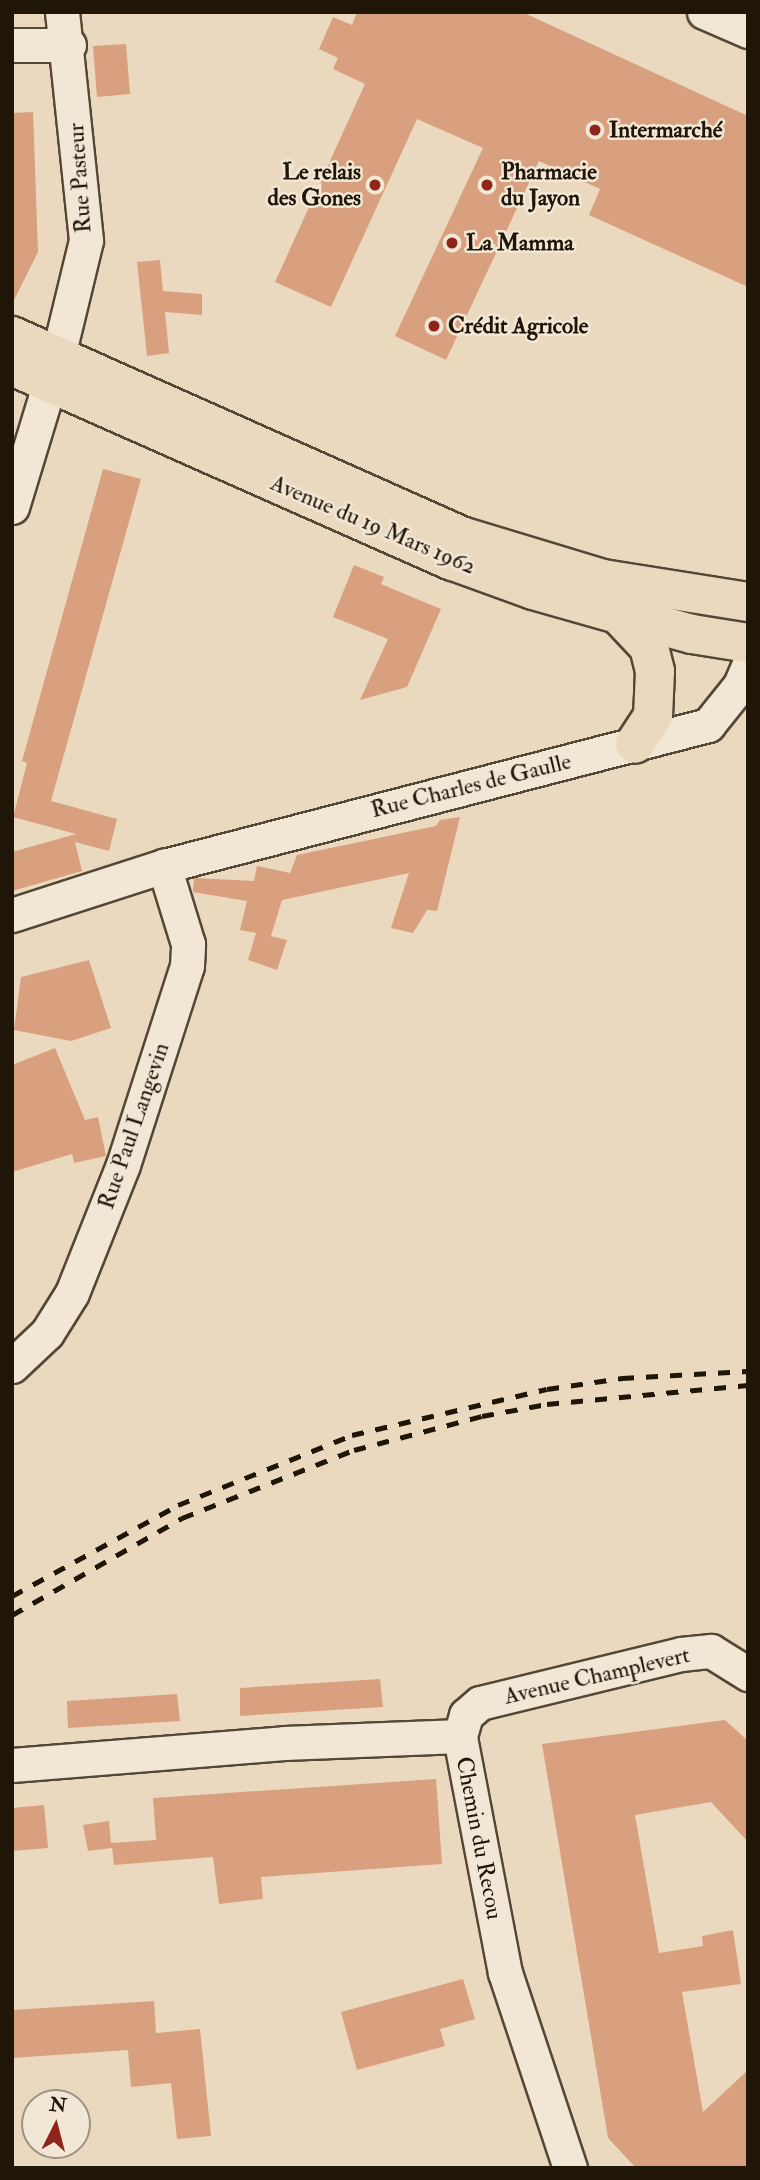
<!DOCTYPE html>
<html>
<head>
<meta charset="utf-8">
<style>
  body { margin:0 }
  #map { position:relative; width:760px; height:2180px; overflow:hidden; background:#ebd9bf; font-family:"IM FELL Double Pica",serif }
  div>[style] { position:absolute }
  .building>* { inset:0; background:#d8a07e }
  .roads { filter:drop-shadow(2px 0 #534736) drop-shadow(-2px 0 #534736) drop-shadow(0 2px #534736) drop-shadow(0 -2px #534736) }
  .minor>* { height:33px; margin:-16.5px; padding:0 16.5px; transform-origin:16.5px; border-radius:16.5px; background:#f2e6d5 }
  .major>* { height:38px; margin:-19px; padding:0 19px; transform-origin:19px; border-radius:19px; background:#ebd9bf }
  .rail>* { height:5px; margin-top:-2.5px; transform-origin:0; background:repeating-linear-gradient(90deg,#201608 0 12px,transparent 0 24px) }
  .dots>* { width:19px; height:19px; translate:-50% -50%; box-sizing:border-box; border:4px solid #f2e6d5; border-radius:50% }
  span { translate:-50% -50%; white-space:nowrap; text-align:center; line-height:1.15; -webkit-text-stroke:5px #f2e6d5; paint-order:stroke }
  .poi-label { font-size:23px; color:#201608; font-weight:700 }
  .left { translate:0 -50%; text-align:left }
  .right { translate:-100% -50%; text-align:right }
  .street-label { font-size:23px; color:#201608 }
  .frame { position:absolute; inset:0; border:14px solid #201608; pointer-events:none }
  .north { position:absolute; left:21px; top:2089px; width:70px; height:70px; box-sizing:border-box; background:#f2e6d5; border:2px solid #9e9383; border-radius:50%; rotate:6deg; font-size:19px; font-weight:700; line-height:28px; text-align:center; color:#201608 }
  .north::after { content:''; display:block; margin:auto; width:24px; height:32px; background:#8f2418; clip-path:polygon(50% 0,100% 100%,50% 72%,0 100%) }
</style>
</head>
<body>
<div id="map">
  <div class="building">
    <div style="clip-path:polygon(357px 12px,522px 12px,748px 116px,748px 287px,589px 215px,600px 189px,539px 161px,446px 360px,395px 336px,483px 148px,417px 119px,331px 307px,275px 282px,365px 84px,333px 69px,338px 58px,319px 49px,333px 17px,352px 25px)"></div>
    <div style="clip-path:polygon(126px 44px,130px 94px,97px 97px,93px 46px)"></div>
    <div style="clip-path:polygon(33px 112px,38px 252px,12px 304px,12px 113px)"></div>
    <div style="clip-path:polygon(160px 260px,163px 291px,202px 294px,202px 315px,165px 312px,169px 353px,147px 356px,137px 262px)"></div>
    <div style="clip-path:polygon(103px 469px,141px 479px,51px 801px,117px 819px,109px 851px,75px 842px,82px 871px,12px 891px,12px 852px,76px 834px,13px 817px,27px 763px,22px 761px)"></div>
    <div style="clip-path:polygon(354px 565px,384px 577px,381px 584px,441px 609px,407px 687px,360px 700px,388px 639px,333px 617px)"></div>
    <div style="clip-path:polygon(460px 817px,437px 911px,427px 910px,413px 933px,391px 928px,409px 873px,282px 900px,271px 936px,287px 940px,277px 970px,248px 960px,256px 933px,240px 930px,247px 901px,193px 892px,194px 878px,254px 881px,257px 866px,290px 873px,297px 855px,436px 826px,440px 820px)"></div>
    <div style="clip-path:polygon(89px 960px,111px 1028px,71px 1041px,14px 1030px,21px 977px)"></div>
    <div style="clip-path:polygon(55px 1048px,85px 1120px,98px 1117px,106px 1156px,74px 1163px,72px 1154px,12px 1172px,12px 1065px)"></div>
    <div style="clip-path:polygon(380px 1679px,383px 1707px,240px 1716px,240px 1688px)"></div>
    <div style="clip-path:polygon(177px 1694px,180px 1721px,68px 1728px,67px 1701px)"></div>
    <div style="clip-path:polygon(725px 1720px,748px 1741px,748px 1842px,711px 1802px,635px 1815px,659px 1953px,703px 1946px,702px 1936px,733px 1930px,741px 1984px,682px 1992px,703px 2112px,748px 2070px,748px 2168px,636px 2168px,608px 2138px,542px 1744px)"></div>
    <div style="clip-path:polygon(436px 1779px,442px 1864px,261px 1877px,263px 1899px,219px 1904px,213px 1857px,114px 1865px,112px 1848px,88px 1851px,83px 1825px,109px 1821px,111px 1843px,156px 1840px,153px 1798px)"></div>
    <div style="clip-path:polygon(44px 1805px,48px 1848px,12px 1851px,12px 1808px)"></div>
    <div style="clip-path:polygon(463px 1979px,475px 2019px,440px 2029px,445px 2046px,357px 2070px,341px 2012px)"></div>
    <div style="clip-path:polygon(154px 2001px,156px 2033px,200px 2029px,211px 2136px,177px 2139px,171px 2083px,131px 2087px,128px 2050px,12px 2058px,12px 2010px)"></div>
  </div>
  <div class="roads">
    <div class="minor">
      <div style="left:704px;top:12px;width:48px;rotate:23.4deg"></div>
      <div style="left:12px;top:45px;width:57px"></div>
      <div style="left:12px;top:507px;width:158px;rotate:-73.1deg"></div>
      <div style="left:58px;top:356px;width:119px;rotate:-76.4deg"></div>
      <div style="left:86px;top:240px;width:229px;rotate:-96deg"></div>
      <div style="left:12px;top:915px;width:160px;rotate:-17.9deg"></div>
      <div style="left:164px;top:866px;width:562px;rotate:-14.53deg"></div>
      <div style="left:708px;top:725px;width:51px;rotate:-51.3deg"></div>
      <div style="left:740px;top:685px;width:21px;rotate:-67deg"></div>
      <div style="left:12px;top:1366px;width:48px;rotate:-43.3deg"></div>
      <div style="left:47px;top:1333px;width:47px;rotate:-58deg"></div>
      <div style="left:72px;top:1293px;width:138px;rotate:-68.3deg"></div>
      <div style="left:123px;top:1165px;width:209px;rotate:-72.2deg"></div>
      <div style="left:187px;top:966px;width:22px;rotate:-87deg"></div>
      <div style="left:188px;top:944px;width:82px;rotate:-107.1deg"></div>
      <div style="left:12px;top:1765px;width:273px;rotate:-4.6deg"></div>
      <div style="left:284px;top:1743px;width:176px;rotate:-2.3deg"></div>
      <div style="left:570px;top:2168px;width:206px;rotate:-108.4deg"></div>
      <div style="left:505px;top:1973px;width:241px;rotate:-100.8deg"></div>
      <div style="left:460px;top:1736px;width:22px;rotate:-74deg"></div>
      <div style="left:466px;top:1715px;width:18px;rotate:-41deg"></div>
      <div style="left:480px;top:1703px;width:207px;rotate:-13.7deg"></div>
      <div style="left:681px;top:1654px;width:30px;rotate:-6deg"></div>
      <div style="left:711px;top:1651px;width:44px;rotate:31.9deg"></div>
    </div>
    <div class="major">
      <div style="left:12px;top:336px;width:495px;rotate:24deg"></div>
      <div style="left:464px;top:537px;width:145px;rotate:16.8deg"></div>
      <div style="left:603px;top:579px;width:147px;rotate:9deg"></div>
      <div style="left:12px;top:366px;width:482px;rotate:23.9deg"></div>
      <div style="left:453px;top:561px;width:85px;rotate:19.9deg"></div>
      <div style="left:533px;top:590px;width:88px;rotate:15.8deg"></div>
      <div style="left:618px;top:614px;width:77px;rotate:15.1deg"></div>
      <div style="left:692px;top:634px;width:57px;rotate:9.1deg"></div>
      <div style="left:618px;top:614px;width:45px;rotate:46.8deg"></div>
      <div style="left:649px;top:647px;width:25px;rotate:76deg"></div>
      <div style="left:655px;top:671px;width:45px;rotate:92.5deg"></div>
      <div style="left:653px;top:716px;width:33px;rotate:123deg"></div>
    </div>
  </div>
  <div class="rail">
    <div style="left:12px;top:1596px;width:189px;rotate:-28.7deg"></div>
    <div style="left:178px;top:1505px;width:188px;rotate:-21.9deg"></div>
    <div style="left:352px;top:1435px;width:200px;rotate:-13.3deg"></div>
    <div style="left:547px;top:1389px;width:76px;rotate:-8.3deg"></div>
    <div style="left:622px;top:1378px;width:126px;rotate:-3.2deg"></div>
    <div style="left:12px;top:1615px;width:196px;rotate:-29.7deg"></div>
    <div style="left:182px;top:1518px;width:185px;rotate:-21.6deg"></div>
    <div style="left:354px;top:1450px;width:132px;rotate:-14.9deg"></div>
    <div style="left:482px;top:1416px;width:66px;rotate:-10.5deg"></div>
    <div style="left:547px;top:1404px;width:202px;rotate:-5.4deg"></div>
  </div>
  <div class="dots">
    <div style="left:595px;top:130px;background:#8f2418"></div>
    <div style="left:375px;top:185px;background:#8f2418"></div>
    <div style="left:487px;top:185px;background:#8f2418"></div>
    <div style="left:452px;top:243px;background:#8f2418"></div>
    <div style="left:434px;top:326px;background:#8f2418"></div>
  </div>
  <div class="poi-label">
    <span class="left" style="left:609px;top:130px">Intermarché</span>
    <span class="right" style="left:361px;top:185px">Le relais<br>des Gones</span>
    <span class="left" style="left:501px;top:185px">Pharmacie<br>du Jayon</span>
    <span class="left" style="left:466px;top:243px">La Mamma</span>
    <span class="left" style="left:448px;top:326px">Crédit Agricole</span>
  </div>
  <div class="street-label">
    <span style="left:80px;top:178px;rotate:-94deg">Rue Pasteur</span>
    <span style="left:373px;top:525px;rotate:23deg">Avenue du 19 Mars 1962</span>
    <span style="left:471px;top:786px;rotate:-14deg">Rue Charles de Gaulle</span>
    <span style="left:134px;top:1126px;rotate:-71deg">Rue Paul Langevin</span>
    <span style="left:597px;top:1676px;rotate:-13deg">Avenue Champlevert</span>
    <span style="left:479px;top:1838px;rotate:79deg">Chemin du Recou</span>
  </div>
  <div class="frame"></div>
  <div class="north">N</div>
</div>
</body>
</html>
